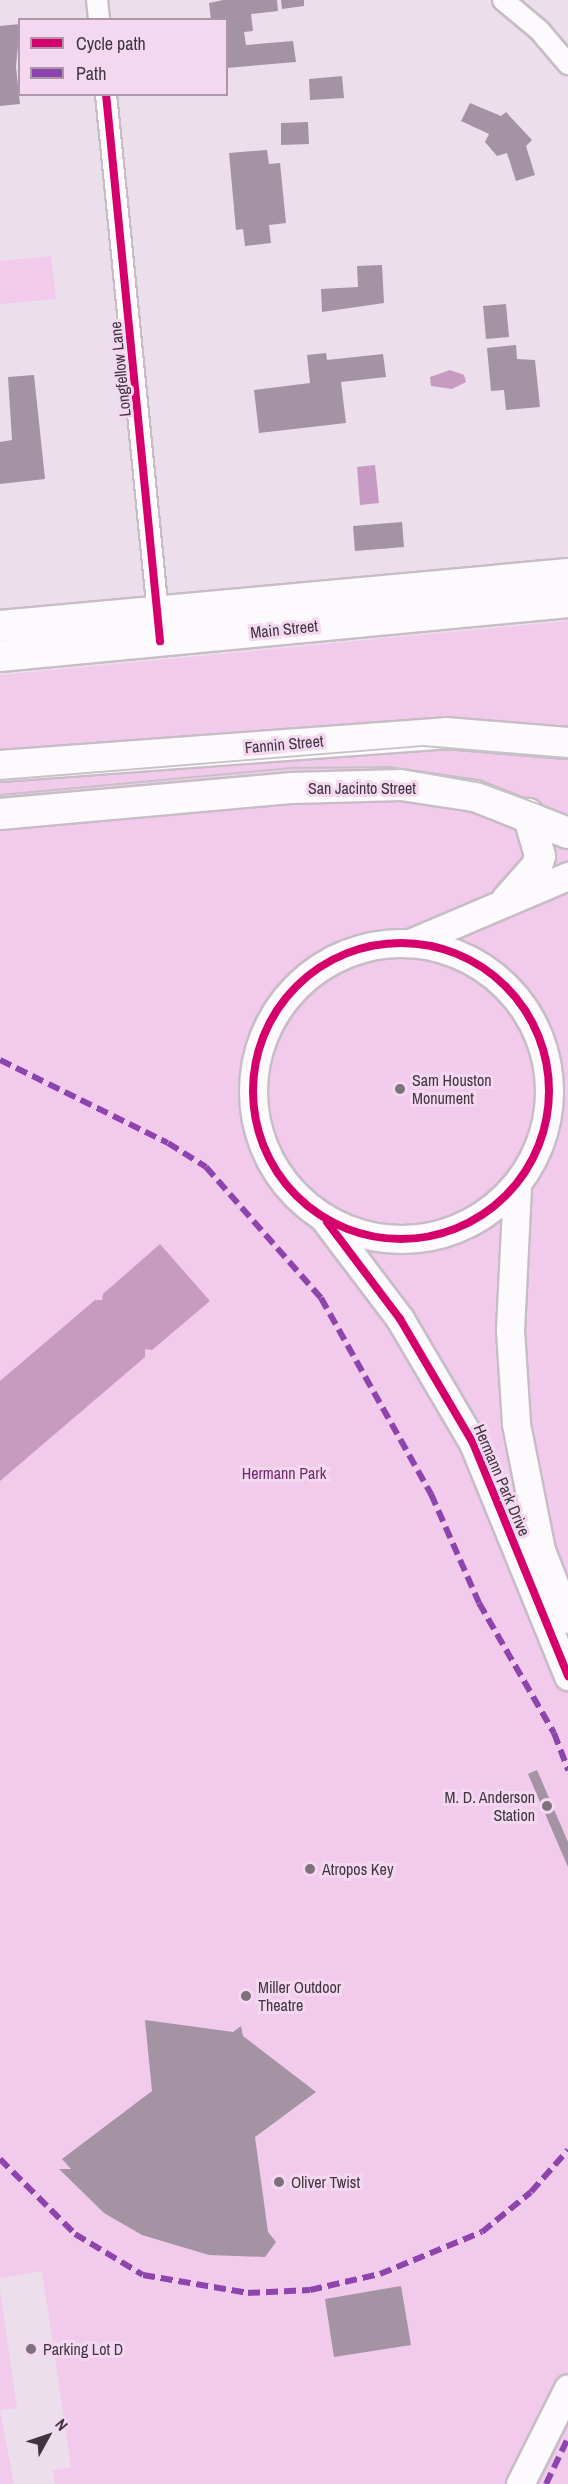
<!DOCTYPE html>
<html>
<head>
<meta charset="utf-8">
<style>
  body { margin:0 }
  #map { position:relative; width:568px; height:2484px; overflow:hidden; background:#eddeeb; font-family:"Archivo Narrow",sans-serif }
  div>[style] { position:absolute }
  .green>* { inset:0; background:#f1caec }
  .water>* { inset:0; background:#c79ac2 }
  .building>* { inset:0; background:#a493a2 }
  .roads { filter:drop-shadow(2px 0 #c8bcc6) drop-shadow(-2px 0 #c8bcc6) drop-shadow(0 2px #c8bcc6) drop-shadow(0 -2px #c8bcc6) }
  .street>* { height:20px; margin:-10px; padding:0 10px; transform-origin:10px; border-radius:10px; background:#fcfafc }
  .secondary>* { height:27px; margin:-13.5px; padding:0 13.5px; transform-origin:13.5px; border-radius:13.5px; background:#fcfafc }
  .secondary>.ring { margin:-13.5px; padding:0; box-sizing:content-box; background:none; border:27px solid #fcfafc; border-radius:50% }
  .primary>* { height:30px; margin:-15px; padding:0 15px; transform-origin:15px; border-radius:15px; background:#fcfafc }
  .tram>* { height:1.5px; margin:-0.75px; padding:0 0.75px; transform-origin:0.75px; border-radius:0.75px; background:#c6c2c6 }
  .quiet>* { height:6px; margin-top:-3px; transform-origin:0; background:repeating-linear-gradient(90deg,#8e44ad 0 12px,transparent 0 18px) }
  .cycleway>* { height:8px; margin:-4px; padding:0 4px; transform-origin:4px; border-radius:4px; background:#d6006c }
  .cycleway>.ring { margin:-4px; padding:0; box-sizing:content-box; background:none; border:8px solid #d6006c; border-radius:50% }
  .dots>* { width:16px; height:16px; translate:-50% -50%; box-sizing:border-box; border:3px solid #f3d8f0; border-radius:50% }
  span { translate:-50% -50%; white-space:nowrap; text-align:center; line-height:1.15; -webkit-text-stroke:6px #f3d8f0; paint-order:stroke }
  .street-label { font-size:16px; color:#413640 }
  .poi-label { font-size:16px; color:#413640 }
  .left { translate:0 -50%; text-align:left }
  .right { translate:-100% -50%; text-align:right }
  .park-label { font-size:16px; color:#702a6b }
  .legend { position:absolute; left:18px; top:18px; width:210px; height:78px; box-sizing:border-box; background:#f3d8f0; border:2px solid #ac97aa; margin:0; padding:8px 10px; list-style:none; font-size:18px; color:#413640 }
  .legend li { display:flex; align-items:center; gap:12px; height:30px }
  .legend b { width:30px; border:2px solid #ac97aa }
  .north { position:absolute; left:18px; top:2406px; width:60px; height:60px; -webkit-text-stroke:4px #f3d8f0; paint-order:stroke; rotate:50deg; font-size:16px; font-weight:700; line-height:24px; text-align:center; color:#413640 }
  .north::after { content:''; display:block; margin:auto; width:21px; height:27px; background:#413640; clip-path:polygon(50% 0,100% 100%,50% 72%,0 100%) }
</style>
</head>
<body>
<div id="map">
  <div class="green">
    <div style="clip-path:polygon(51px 256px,56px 299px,0 304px,0 261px)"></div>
    <div style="clip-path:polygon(568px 621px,568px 2484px,55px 2484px,53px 2470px,71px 2467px,42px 2271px,0 2278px,0 675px)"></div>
    <div style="clip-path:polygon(0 2290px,17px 2408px,0 2410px)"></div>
    <div style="clip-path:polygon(0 2410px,14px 2484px,0 2484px)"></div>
  </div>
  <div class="water">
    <div style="clip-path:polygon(450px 370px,464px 375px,466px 382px,452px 389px,431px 386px,430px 377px)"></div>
    <div style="clip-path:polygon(375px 465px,379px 503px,360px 505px,357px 467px)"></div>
    <div style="clip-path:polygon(160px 1244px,210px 1301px,152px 1350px,145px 1349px,145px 1357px,0 1481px,0 1381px,95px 1300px,102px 1300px,103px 1294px)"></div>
  </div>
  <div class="building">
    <div style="clip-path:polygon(223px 0,277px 0,278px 11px,251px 14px,253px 31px,244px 32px,246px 45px,293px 41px,296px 62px,226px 68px,226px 20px,211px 20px,209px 3px)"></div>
    <div style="clip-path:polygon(281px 0,304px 0,304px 6px,282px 9px)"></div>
    <div style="clip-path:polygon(20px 24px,16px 67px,20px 104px,0 106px,0 26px)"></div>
    <div style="clip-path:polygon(342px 76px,344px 98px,310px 100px,309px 79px)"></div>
    <div style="clip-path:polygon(470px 103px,501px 116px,506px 112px,532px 140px,526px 146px,535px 175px,516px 181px,507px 153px,497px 156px,485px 142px,489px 134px,461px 121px)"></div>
    <div style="clip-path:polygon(308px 122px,309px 144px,281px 145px,281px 123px)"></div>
    <div style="clip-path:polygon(267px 150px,269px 164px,280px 163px,286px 223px,269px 225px,271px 243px,245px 246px,243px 229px,236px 230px,229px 153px)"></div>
    <div style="clip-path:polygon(382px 265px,384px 303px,322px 312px,321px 289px,358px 287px,357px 266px)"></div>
    <div style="clip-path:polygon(506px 304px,509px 337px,486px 339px,483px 306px)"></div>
    <div style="clip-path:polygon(516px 345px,517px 359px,535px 360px,540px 407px,506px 410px,504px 390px,491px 391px,487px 348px)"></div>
    <div style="clip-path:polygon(326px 353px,327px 360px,383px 354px,386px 377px,341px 382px,346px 423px,259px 433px,254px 390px,310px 383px,307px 355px)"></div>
    <div style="clip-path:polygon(34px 375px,45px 479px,0 484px,0 442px,12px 440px,8px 377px)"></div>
    <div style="clip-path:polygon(402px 522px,404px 547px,355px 551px,353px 526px)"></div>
    <div style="clip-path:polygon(537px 1770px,568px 1842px,568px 1867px,528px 1774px)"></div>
    <div style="clip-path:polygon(145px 2020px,233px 2032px,241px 2026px,243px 2036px,316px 2092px,255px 2137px,268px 2232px,276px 2242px,265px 2257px,209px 2255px,142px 2235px,104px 2213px,59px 2169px,71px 2169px,62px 2159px,152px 2091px)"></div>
    <div style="clip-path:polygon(401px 2286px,411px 2345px,334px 2357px,325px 2299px)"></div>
  </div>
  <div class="roads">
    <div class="street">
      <div style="left:97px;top:0;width:20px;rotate:84deg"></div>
      <div style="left:503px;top:0;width:47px;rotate:39.8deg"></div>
      <div style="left:539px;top:30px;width:45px;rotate:49.5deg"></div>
      <div style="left:106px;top:94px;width:532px;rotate:84.28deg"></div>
    </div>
    <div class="secondary">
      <div style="left:410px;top:943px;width:172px;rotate:-23deg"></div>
      <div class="ring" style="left:253px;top:943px;width:269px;height:269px"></div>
      <div style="left:517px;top:1187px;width:143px;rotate:92.8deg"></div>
      <div style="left:510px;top:1330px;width:94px;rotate:86.3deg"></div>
      <div style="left:516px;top:1424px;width:128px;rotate:78.8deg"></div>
      <div style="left:541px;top:1550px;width:74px;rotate:68.6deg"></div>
      <div style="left:326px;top:1221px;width:123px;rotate:52.9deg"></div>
      <div style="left:400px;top:1319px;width:144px;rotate:59.5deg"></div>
      <div style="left:473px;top:1443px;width:252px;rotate:67.8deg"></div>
      <div style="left:520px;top:2484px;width:107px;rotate:-63.4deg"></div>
    </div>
    <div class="primary">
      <div style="left:0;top:626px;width:570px;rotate:-5.23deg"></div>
      <div style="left:0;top:656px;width:571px;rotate:-5.43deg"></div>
      <div style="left:0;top:766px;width:447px;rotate:-4.2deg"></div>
      <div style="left:446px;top:733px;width:122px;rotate:4.7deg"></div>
      <div style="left:0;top:814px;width:294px;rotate:-5.1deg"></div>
      <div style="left:293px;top:788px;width:108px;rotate:-1.6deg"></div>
      <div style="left:401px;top:785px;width:75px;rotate:8.5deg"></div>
      <div style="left:475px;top:796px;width:100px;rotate:21.7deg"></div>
      <div style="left:507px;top:900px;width:45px;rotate:-48.6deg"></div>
      <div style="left:537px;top:866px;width:10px;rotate:-73deg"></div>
      <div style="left:540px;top:856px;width:44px;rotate:-105.9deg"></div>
    </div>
  </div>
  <div class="tram">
    <div style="left:0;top:780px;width:425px;rotate:-4.6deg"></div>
    <div style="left:424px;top:746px;width:144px;rotate:4.8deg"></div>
    <div style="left:0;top:795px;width:293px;rotate:-5.3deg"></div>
    <div style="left:292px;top:768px;width:99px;rotate:-0.6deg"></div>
    <div style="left:391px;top:767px;width:92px;rotate:10deg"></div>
    <div style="left:482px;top:783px;width:92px;rotate:20.4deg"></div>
  </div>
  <div class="quiet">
    <div style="left:0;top:1060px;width:187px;rotate:26.3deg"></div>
    <div style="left:168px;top:1143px;width:45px;rotate:32.3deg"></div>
    <div style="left:206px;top:1167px;width:174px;rotate:48.7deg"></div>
    <div style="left:321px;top:1298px;width:225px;rotate:60.7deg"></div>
    <div style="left:431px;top:1494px;width:119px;rotate:66.2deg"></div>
    <div style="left:479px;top:1603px;width:150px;rotate:60deg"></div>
    <div style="left:554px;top:1733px;width:40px;rotate:69deg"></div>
    <div style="left:0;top:2159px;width:106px;rotate:45deg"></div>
    <div style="left:75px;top:2234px;width:79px;rotate:31.1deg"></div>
    <div style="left:143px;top:2275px;width:107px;rotate:9.7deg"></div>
    <div style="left:248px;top:2293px;width:62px;rotate:-2.8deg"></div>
    <div style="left:310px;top:2290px;width:72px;rotate:-12.9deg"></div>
    <div style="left:380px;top:2274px;width:110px;rotate:-22.4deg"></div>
    <div style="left:482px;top:2232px;width:63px;rotate:-39.2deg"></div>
    <div style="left:531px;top:2192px;width:56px;rotate:-48.6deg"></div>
    <div style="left:546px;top:2484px;width:51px;rotate:-64.4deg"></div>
  </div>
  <div class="cycleway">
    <div style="left:106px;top:94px;width:550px;rotate:84.36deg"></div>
    <div class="ring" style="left:253px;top:943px;width:288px;height:288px"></div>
    <div style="left:327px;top:1222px;width:121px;rotate:53deg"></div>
    <div style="left:400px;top:1319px;width:144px;rotate:59.5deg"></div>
    <div style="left:473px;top:1443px;width:252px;rotate:67.8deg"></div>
  </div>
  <div class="dots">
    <div style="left:400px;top:1089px;background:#7d717c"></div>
    <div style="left:547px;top:1806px;background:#7d717c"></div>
    <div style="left:310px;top:1869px;background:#7d717c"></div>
    <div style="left:246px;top:1996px;background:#7d717c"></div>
    <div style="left:279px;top:2182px;background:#7d717c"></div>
    <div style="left:31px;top:2349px;background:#7d717c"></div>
  </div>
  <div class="street-label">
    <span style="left:120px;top:369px;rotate:-96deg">Longfellow Lane</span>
    <span style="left:284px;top:629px;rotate:-6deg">Main Street</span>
    <span style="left:284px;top:744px;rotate:-5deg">Fannin Street</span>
    <span style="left:362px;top:788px">San Jacinto Street</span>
    <span style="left:502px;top:1480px;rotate:67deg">Hermann Park Drive</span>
  </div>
  <div class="poi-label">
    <span class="left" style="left:412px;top:1089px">Sam Houston<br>Monument</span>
    <span class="right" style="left:535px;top:1806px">M. D. Anderson<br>Station</span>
    <span class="left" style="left:322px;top:1869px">Atropos Key</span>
    <span class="left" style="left:258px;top:1996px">Miller Outdoor<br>Theatre</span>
    <span class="left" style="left:291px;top:2182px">Oliver Twist</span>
    <span class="left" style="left:43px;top:2349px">Parking Lot D</span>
  </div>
  <div class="park-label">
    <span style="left:284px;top:1473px">Hermann Park</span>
  </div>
  <ul class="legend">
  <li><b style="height:8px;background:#d6006c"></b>Cycle path</li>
  <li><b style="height:8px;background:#8e44ad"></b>Path</li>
  </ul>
  <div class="north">N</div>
</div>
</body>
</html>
